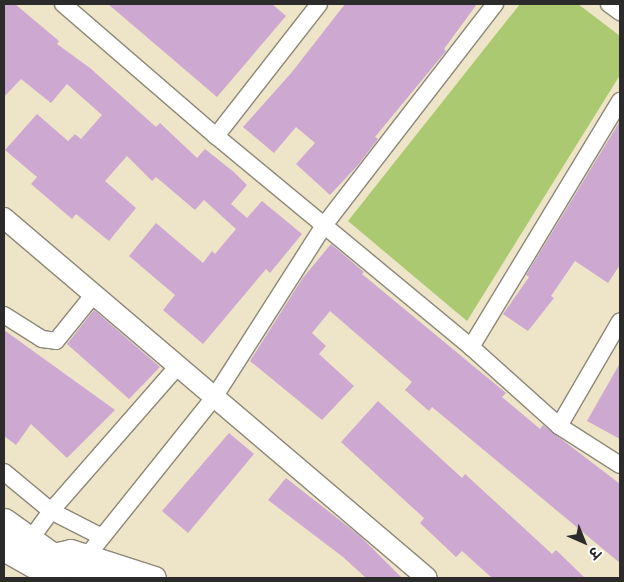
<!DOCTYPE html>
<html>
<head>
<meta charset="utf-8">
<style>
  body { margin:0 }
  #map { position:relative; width:624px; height:582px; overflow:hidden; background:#eee4c7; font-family:Delius,"Playpen Sans Deva",sans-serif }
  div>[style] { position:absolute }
  .green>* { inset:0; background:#abc970 }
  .building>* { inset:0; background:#cda9d2 }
  .roads { filter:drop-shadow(1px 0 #8c8879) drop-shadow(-1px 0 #8c8879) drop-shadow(0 1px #8c8879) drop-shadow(0 -1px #8c8879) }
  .minor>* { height:16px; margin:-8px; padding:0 8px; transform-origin:8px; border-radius:8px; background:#fff }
  .tertiary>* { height:20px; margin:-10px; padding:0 10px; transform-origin:10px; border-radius:10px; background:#fff }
  .secondary>* { height:22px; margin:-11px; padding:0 11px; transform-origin:11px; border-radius:11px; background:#fff }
  .primary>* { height:25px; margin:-12.5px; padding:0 12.5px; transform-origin:12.5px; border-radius:12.5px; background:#fff }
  span { translate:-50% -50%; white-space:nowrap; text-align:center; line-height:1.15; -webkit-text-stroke:4.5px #fff; paint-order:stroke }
  .frame { position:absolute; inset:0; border:5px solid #2b2b2b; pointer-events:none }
  .north { position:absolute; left:559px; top:517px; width:50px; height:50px; -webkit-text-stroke:4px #fff; paint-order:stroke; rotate:136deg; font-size:14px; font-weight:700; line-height:20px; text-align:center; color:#2b2b2b }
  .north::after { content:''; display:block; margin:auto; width:18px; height:22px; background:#2b2b2b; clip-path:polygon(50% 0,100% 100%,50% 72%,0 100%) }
</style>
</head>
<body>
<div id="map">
  <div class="green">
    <div style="clip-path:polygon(520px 4px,578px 4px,620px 36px,620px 75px,467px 321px,348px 221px)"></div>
  </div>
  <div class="building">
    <div style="clip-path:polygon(4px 4px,15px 4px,59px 41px,57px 44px,90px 68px,156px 127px,160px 123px,197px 158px,205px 149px,235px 173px,247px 185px,231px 204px,247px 218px,262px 201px,302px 234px,270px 273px,266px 269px,203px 344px,163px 310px,175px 295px,129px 256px,156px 223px,203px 263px,212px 251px,215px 254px,236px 229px,204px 200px,195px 210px,156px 177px,152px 181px,127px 156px,105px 181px,136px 208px,109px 241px,76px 214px,72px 219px,31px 184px,37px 177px,5px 150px,37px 114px,68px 141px,75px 134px,81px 139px,102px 115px,67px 84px,51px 103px,21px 79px,4px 97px)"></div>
    <div style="clip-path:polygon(108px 4px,272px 4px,286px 16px,217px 97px)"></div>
    <div style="clip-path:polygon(345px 4px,477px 4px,444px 49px,446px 51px,375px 137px,378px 139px,358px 165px,330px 195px,296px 164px,315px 143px,296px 127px,274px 153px,243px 127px,292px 72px)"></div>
    <div style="clip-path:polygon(620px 121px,620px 265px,608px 283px,575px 261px,551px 296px,554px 298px,528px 331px,503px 314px,529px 277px,526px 275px)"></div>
    <div style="clip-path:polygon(331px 244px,364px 272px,362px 274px,506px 393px,502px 397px,540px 429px,543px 425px,620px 484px,620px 563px,432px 407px,429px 411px,405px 390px,412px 382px,330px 311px,312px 333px,326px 346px,319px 354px,354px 386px,322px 420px,250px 361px,302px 279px)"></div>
    <div style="clip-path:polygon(94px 310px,160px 367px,129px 399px,67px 344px)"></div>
    <div style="clip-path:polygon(4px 330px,115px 410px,67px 458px,31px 424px,16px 445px,4px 436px)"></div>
    <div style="clip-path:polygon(620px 363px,620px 439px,587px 421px)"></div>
    <div style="clip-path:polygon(378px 401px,462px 478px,465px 474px,552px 554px,556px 550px,585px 578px,492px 578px,462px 551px,456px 557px,420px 523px,424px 518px,341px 442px)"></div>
    <div style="clip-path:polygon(229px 433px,254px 454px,188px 533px,162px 511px)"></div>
    <div style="clip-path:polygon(286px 478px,360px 536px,402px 578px,366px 578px,343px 557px,268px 500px)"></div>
  </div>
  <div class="roads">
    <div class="minor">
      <div style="left:63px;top:4px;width:202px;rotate:40.8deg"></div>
      <div style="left:216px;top:136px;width:331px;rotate:39.6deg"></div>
      <div style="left:471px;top:347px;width:118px;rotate:41.9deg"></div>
      <div style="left:559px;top:426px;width:72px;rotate:32.6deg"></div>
      <div style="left:609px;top:4px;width:14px;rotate:36deg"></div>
      <div style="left:216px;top:136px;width:167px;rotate:-52deg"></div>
      <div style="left:4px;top:315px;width:45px;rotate:32.3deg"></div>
      <div style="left:42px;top:339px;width:14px;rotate:8deg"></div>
      <div style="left:56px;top:341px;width:60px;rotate:-51deg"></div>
      <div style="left:471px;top:347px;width:288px;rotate:-58.8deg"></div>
      <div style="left:559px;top:426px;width:121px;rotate:-59.8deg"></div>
      <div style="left:4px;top:472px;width:61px;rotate:39.7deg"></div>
      <div style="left:51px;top:511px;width:57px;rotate:27deg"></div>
      <div style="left:30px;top:540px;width:36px;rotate:-54deg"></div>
      <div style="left:51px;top:511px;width:194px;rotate:-48.8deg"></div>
      <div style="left:87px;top:556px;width:205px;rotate:-51.3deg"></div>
      <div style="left:215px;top:396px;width:204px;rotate:-57.4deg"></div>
      <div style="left:325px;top:224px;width:278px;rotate:-52.3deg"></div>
    </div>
    <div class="tertiary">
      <div style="left:4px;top:218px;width:555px;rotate:40.4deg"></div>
    </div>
    <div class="secondary">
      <div style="left:54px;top:555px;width:17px;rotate:-13deg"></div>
      <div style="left:71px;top:551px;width:88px;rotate:17.8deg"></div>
    </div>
    <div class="primary">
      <div style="left:4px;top:521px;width:60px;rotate:35.5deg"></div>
      <div style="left:53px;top:556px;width:57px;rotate:22.5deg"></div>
      <div style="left:4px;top:548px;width:61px;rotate:29.5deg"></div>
    </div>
  </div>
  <div class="frame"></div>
  <div class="north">उ</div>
</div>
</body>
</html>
